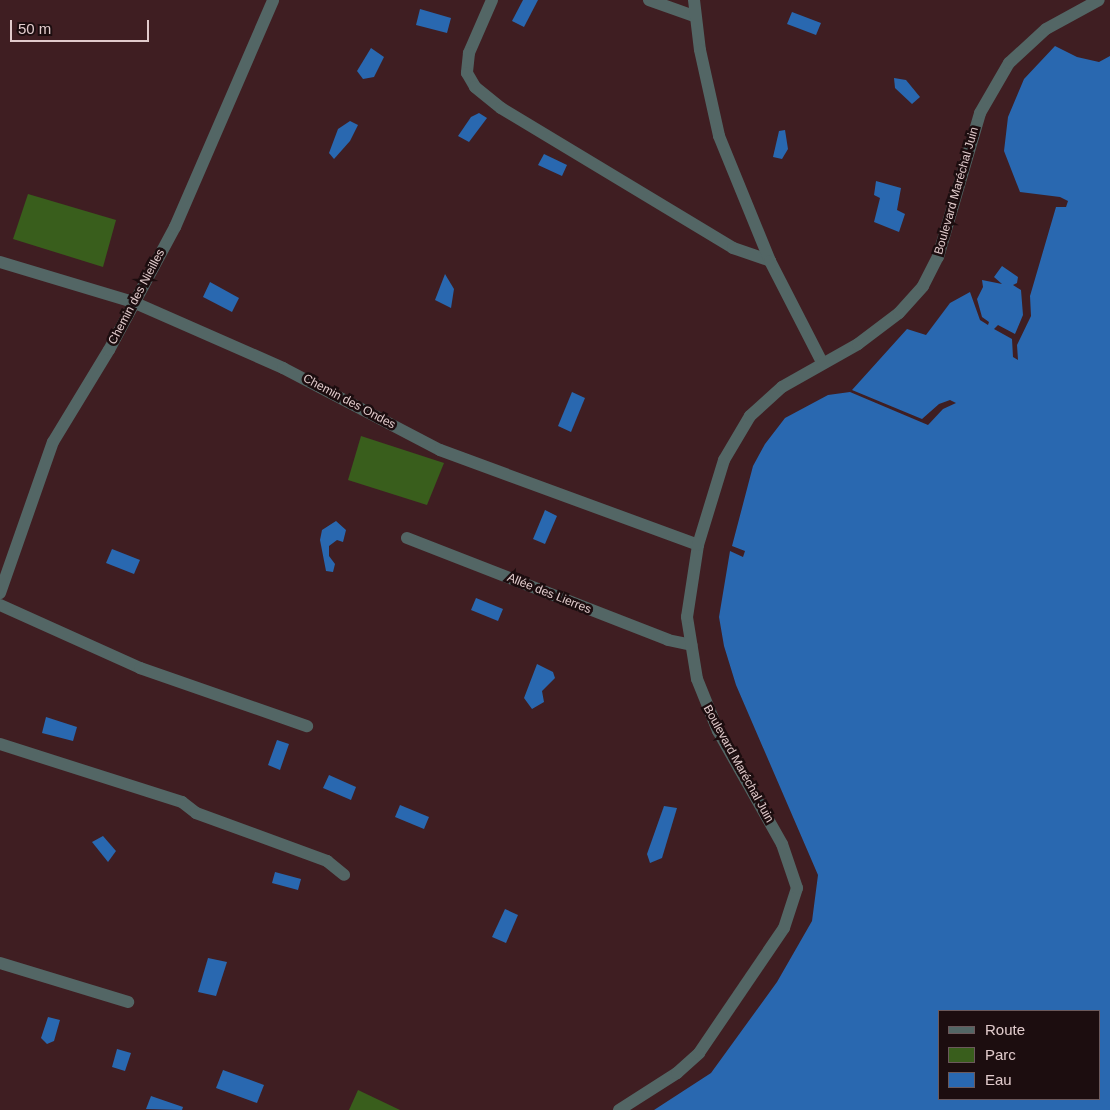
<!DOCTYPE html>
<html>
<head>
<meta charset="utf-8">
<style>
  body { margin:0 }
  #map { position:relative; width:1110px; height:1110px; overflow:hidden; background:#3f1e22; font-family:Arial,sans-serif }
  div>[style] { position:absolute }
  .green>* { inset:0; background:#395e1c }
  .water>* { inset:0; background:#2968b0 }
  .minor>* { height:12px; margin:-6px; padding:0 6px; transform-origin:6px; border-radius:6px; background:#536665 }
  span { translate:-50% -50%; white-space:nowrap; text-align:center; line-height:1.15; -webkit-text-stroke:5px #1c0d0f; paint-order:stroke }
  .street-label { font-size:12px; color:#e1cbcc }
  .legend { position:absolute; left:938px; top:1010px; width:162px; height:90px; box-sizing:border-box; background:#1c0d0f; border:1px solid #6b595b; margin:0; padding:6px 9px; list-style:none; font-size:15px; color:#e1cbcc }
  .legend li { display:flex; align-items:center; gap:10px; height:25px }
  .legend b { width:25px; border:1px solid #6b595b }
  .scale { position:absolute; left:10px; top:20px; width:139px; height:22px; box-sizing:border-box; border:2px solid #e1cbcc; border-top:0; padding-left:6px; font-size:15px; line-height:18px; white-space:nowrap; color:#e1cbcc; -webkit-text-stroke:4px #1c0d0f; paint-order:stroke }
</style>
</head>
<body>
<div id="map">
  <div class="green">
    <div style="clip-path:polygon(28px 194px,116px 220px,103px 267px,13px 239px)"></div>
    <div style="clip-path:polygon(361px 436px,444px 463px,427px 505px,348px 480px)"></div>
    <div style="clip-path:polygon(358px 1090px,400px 1110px,349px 1110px)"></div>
  </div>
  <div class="water">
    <div style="clip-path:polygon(523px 0,538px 0,524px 27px,512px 21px)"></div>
    <div style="clip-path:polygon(420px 9px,451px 18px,447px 33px,416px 25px)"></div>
    <div style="clip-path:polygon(792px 12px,821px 23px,816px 35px,787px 24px)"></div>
    <div style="clip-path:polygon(evenodd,1055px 46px,1077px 57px,1099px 62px,1110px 56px,1110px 1110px,654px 1110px,711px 1073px,777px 982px,812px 921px,818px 875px,736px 685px,724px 646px,719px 617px,730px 551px,743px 557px,745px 551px,732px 546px,753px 466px,765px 444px,785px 418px,828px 395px,850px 392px,928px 425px,943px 409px,956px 403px,950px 400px,939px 404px,922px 419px,852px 390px,907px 329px,926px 335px,950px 303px,970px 292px,980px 320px,988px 325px,989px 322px,982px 317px,977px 299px,983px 287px,982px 280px,1002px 284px,994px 277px,1002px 266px,1018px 277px,1017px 283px,1013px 285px,1021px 290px,1023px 315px,1015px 334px,998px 325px,994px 329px,1012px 339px,1013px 357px,1018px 360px,1017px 345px,1031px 316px,1030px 296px,1056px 207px,1066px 207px,1068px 201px,1060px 197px,1020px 192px,1004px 151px,1008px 117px,1024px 79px,1055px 46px,1099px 1011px,1099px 1099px,939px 1099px,939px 1011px,1099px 1011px)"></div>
    <div style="clip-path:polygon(371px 48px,384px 57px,374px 77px,363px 79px,357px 71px)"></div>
    <div style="clip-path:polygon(894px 78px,906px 80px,920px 97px,912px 104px,895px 88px)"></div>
    <div style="clip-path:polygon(479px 113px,487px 118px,469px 142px,458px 136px,471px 117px)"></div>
    <div style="clip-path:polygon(350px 121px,358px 125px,350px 141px,334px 159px,329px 153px,338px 129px)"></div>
    <div style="clip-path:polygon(785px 130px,788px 149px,782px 159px,773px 157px,779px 131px)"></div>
    <div style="clip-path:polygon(544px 154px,567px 165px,562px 176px,538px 165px)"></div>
    <div style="clip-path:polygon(876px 181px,901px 188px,897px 210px,905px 214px,899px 232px,874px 222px,880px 198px,874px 195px)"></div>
    <div style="clip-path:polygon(445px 274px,454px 289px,451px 308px,435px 300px)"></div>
    <div style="clip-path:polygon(210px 282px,239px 298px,232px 312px,203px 297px)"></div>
    <div style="clip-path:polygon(572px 392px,585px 398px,571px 432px,558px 426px)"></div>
    <div style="clip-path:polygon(545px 510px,557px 516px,545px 544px,533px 539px)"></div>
    <div style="clip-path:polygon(336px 521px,346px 530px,343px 542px,337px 540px,329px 546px,329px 556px,335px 564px,333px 572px,326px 571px,320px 540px,322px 530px)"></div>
    <div style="clip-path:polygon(112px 549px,140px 560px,134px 574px,106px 563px)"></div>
    <div style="clip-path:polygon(476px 598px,503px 609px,498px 621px,471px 610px)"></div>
    <div style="clip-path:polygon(537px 664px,553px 672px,555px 678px,542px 691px,544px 702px,532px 709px,524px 698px)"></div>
    <div style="clip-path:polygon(46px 717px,77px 727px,73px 741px,42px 733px)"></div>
    <div style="clip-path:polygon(277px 740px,289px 744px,280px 770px,268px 765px)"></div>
    <div style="clip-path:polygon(329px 775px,356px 787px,351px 800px,323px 788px)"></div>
    <div style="clip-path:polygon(400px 805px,429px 817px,424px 829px,395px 817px)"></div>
    <div style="clip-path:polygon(664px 806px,677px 808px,662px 858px,650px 863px,647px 854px)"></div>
    <div style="clip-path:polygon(103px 836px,116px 851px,108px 862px,92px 842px)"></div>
    <div style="clip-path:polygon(275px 872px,301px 879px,298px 890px,272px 883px)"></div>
    <div style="clip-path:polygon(505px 909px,518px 915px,506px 943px,492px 937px)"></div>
    <div style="clip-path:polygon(208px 958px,227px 962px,216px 996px,198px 992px)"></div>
    <div style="clip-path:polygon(48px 1017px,60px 1020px,54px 1041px,47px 1044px,41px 1038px)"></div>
    <div style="clip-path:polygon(117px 1049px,131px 1053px,125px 1071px,112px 1067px)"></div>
    <div style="clip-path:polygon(223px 1070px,264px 1085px,257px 1103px,216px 1088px)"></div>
    <div style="clip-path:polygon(151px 1096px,183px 1107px,182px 1110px,146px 1109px)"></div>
  </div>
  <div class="minor">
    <div style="left:492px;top:0;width:58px;rotate:113.5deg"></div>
    <div style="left:469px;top:53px;width:20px;rotate:96deg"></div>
    <div style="left:467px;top:73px;width:16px;rotate:60deg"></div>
    <div style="left:475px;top:87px;width:33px;rotate:39deg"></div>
    <div style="left:501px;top:108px;width:271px;rotate:31.1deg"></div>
    <div style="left:733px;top:248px;width:39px;rotate:19deg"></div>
    <div style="left:649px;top:0;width:48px;rotate:19.6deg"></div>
    <div style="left:694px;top:0;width:50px;rotate:83.2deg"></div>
    <div style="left:700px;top:50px;width:88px;rotate:77.5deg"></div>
    <div style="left:719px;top:136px;width:135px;rotate:67.8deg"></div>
    <div style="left:770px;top:261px;width:114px;rotate:62.8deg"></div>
    <div style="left:0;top:262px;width:139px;rotate:16.7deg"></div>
    <div style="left:133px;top:302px;width:164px;rotate:23.7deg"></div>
    <div style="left:283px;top:368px;width:177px;rotate:27.6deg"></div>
    <div style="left:440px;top:450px;width:275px;rotate:20.2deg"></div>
    <div style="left:407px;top:538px;width:280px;rotate:21.3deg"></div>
    <div style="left:668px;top:640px;width:24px;rotate:12deg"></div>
    <div style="left:0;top:593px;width:160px;rotate:-70.7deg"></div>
    <div style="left:53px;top:442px;width:108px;rotate:-58.7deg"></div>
    <div style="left:109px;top:350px;width:140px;rotate:-61.8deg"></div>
    <div style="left:175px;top:227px;width:247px;rotate:-66.6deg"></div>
    <div style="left:0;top:605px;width:154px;rotate:24.2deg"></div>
    <div style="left:140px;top:668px;width:177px;rotate:19.2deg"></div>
    <div style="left:0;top:744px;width:191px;rotate:17.7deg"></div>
    <div style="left:182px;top:802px;width:18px;rotate:38deg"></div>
    <div style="left:196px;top:813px;width:140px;rotate:20.1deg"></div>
    <div style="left:327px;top:861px;width:22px;rotate:39deg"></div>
    <div style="left:0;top:963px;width:134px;rotate:16.9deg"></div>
    <div style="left:619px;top:1110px;width:69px;rotate:-32.5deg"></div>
    <div style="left:677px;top:1073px;width:30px;rotate:-42deg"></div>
    <div style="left:699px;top:1053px;width:151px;rotate:-55.8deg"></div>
    <div style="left:784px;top:928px;width:42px;rotate:-72deg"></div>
    <div style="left:797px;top:888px;width:46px;rotate:-108.8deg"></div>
    <div style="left:782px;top:844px;width:130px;rotate:-119.5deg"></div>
    <div style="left:718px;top:731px;width:56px;rotate:-112deg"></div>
    <div style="left:697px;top:679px;width:63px;rotate:-99.2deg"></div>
    <div style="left:687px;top:617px;width:73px;rotate:-81.3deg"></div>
    <div style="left:698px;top:545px;width:89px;rotate:-73deg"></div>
    <div style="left:724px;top:460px;width:51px;rotate:-59.4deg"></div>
    <div style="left:750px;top:416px;width:43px;rotate:-42.2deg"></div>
    <div style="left:782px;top:387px;width:87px;rotate:-29.5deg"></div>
    <div style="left:858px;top:344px;width:51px;rotate:-37.1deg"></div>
    <div style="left:899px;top:313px;width:36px;rotate:-48deg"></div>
    <div style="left:923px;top:286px;width:33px;rotate:-63deg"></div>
    <div style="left:938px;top:257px;width:150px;rotate:-73.7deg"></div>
    <div style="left:980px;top:113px;width:58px;rotate:-59.9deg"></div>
    <div style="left:1009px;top:63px;width:50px;rotate:-42.6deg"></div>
    <div style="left:1046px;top:29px;width:60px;rotate:-28.7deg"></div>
  </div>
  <div class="street-label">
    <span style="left:957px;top:191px;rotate:-74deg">Boulevard Maréchal Juin</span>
    <span style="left:137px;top:297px;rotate:-62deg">Chemin des Nieilles</span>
    <span style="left:349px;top:402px;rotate:28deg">Chemin des Ondes</span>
    <span style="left:549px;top:594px;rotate:22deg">Allée des Lierres</span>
    <span style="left:738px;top:764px;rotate:61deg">Boulevard Maréchal Juin</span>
  </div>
  <ul class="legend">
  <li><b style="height:6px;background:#536665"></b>Route</li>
  <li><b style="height:14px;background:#395e1c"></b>Parc</li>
  <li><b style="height:14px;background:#2968b0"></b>Eau</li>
  </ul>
  <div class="scale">50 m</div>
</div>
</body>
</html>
